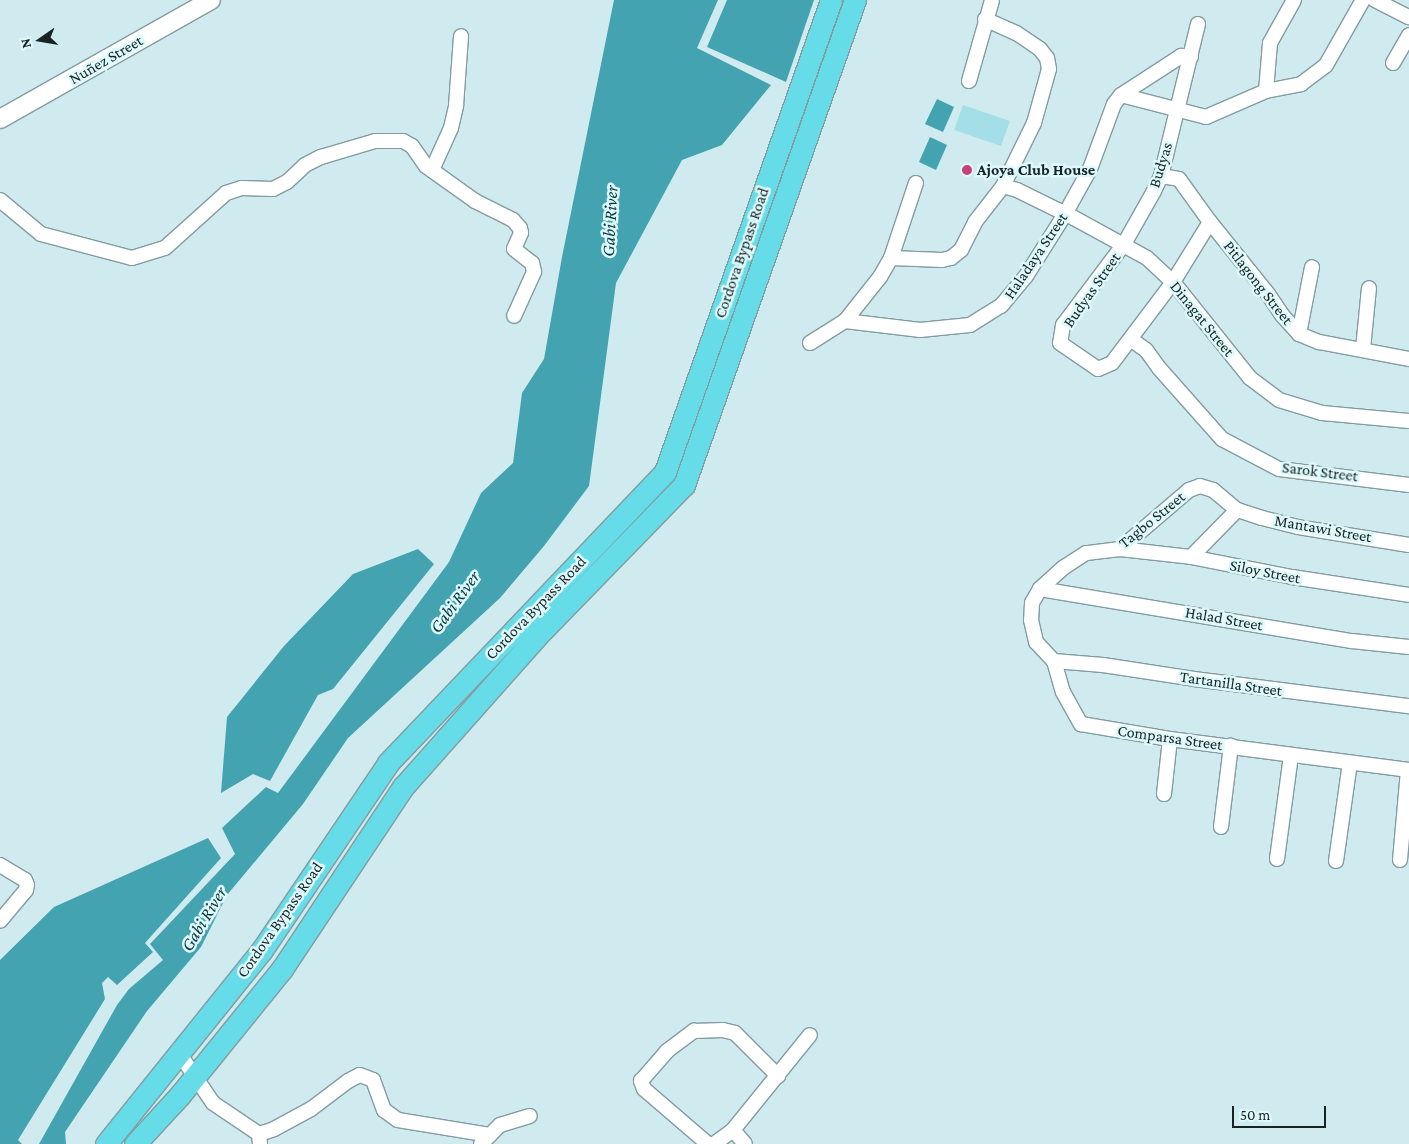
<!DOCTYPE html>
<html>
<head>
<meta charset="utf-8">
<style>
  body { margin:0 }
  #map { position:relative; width:1409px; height:1144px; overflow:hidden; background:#d0ebef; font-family:"Crimson Pro",serif }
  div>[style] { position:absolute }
  .green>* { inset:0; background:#a4dfe7 }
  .water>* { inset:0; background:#43a3b0 }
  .roads { filter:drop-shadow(1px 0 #839ca0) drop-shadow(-1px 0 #839ca0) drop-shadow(0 1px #839ca0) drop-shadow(0 -1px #839ca0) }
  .minor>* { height:14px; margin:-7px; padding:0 7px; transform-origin:7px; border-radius:7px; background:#fff }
  .tertiary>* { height:18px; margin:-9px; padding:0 9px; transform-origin:9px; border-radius:9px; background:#fff }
  .primary>* { height:21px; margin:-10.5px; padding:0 10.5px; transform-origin:10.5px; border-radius:10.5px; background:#66dce8 }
  .dots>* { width:14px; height:14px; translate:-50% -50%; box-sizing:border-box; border:2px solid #ddf9fc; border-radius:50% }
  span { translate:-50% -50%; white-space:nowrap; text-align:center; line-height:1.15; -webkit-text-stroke:5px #ddf9fc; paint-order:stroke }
  .street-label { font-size:16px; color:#192324 }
  .poi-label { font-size:16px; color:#192324; font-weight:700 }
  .left { translate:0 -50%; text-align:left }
  .water-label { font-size:18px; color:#09383d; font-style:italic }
  .north { position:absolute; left:15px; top:15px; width:50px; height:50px; -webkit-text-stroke:4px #ddf9fc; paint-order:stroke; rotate:257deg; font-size:14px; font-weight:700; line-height:20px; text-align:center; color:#192324 }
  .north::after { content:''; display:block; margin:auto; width:18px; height:22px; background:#192324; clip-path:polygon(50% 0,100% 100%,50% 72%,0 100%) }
  .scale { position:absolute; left:1232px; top:1106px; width:94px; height:22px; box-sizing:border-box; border:2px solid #192324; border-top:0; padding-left:6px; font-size:15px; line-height:18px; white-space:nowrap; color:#192324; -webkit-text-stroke:4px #ddf9fc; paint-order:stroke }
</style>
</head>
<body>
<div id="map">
  <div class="green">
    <div style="clip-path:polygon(963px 105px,1010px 121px,1001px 146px,954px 130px)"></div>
  </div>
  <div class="water">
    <div style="clip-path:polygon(614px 0,718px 0,697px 48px,771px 85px,722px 145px,682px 160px,616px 283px,589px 486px,544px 546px,500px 598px,348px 738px,303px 804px,227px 895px,201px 947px,147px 1011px,65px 1132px,66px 1144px,39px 1144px,117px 1005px,129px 989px,163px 960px,150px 944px,235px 854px,222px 828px,266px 787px,278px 793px,449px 562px,481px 493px,513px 463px,522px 393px,544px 359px,562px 257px)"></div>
    <div style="clip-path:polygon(727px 0,814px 0,786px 82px,707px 47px)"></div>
    <div style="clip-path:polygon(937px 99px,954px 107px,943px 132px,925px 124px)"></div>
    <div style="clip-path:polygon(930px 137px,947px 145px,936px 170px,919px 162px)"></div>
    <div style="clip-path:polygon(418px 549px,434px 564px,333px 689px,318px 695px,270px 781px,253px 774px,221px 793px,227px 717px,284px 646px,353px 574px)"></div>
    <div style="clip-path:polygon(208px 838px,221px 858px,145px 943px,153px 952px,117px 985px,108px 977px,102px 983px,105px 999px,18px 1140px,22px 1144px,0 1144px,0 960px,54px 907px)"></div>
  </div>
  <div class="roads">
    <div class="minor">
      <div style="left:1375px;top:0;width:38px;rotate:27deg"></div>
      <div style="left:1198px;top:24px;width:156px;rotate:103.7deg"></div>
      <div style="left:1161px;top:176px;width:17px;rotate:115deg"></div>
      <div style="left:1154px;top:191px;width:61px;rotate:119.5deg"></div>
      <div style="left:1124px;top:244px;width:101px;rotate:127deg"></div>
      <div style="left:1063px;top:325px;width:18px;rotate:99deg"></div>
      <div style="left:1060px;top:343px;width:46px;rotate:34.4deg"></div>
      <div style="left:1098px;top:369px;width:15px;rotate:-23deg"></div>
      <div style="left:1112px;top:363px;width:101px;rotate:-53deg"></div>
      <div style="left:1173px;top:282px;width:70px;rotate:-58.3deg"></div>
      <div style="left:1393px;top:63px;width:32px;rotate:-60deg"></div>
      <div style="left:969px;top:81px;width:84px;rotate:-74.1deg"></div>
      <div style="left:1266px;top:91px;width:36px;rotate:-11deg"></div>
      <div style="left:1301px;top:84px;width:31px;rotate:-37deg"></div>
      <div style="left:1326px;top:65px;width:75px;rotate:-60.4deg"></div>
      <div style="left:1121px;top:95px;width:88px;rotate:14.5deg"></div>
      <div style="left:1206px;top:117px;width:65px;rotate:-23.4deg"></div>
      <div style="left:1266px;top:91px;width:48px;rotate:-85.2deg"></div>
      <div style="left:1270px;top:43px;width:49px;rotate:-60.8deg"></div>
      <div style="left:432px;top:170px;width:46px;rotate:-65.7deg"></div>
      <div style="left:451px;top:128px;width:23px;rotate:-77deg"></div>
      <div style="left:456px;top:106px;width:70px;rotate:-85.9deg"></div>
      <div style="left:1161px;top:176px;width:18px;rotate:9deg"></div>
      <div style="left:1179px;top:179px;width:53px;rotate:54.2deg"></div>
      <div style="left:1210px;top:222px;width:92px;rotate:51.1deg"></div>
      <div style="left:1268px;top:294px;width:25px;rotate:56deg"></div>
      <div style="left:1282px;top:315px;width:25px;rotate:48deg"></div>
      <div style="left:1299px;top:334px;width:22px;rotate:22deg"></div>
      <div style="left:1319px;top:342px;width:92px;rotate:10.7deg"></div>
      <div style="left:1003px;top:186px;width:15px;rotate:16deg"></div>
      <div style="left:1017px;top:190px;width:64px;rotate:26.2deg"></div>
      <div style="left:1074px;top:218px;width:83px;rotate:28.7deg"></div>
      <div style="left:1147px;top:258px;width:35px;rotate:43deg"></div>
      <div style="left:1173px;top:282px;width:123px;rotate:51.3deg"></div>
      <div style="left:1250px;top:378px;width:36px;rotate:37deg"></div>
      <div style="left:1279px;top:400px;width:45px;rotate:16.8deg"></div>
      <div style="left:1322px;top:413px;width:87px;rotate:5.3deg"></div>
      <div style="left:0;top:200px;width:53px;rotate:39.7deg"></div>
      <div style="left:41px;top:234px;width:94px;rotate:14.8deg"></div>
      <div style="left:132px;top:258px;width:34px;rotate:-17deg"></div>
      <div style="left:165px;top:248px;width:82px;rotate:-42deg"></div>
      <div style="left:226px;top:193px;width:16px;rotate:-18deg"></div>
      <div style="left:241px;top:188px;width:32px;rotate:2deg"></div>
      <div style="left:273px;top:189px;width:16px;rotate:-27deg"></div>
      <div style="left:287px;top:182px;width:25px;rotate:-43deg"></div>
      <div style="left:305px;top:165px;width:18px;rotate:-27deg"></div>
      <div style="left:321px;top:157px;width:56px;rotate:-16.5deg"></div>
      <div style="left:375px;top:141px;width:28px"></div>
      <div style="left:403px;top:141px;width:10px;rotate:29deg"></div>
      <div style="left:412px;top:146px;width:24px;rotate:55deg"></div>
      <div style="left:426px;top:166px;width:60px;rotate:35.5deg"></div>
      <div style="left:475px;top:201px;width:42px;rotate:26.6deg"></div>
      <div style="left:513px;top:220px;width:11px;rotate:49deg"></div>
      <div style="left:520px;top:228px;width:5px;rotate:79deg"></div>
      <div style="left:521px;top:233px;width:17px;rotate:114deg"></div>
      <div style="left:514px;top:249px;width:23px;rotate:38deg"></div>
      <div style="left:532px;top:263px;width:9px;rotate:77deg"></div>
      <div style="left:534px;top:272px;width:48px;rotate:114.4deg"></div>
      <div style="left:891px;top:258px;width:51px;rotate:2.2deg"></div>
      <div style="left:942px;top:260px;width:9px;rotate:-13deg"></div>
      <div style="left:951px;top:258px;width:13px;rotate:-39deg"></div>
      <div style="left:961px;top:250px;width:31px;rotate:-63deg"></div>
      <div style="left:975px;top:222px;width:46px;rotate:-52.1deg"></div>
      <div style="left:1003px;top:186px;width:70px;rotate:-63.8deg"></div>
      <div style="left:1034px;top:123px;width:56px;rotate:-74.5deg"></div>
      <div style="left:1049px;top:69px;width:11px;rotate:-100deg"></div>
      <div style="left:1047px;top:58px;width:11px;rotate:-128deg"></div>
      <div style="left:1040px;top:49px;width:29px;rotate:-146deg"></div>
      <div style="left:1016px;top:33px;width:34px;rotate:-156deg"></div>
      <div style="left:845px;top:321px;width:56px;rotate:-51.5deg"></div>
      <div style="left:880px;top:277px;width:22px;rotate:-60deg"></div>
      <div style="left:891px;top:258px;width:79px;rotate:-71.6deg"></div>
      <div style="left:1299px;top:334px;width:68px;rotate:-79deg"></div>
      <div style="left:1132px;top:340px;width:17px;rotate:36deg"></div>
      <div style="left:1146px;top:350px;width:22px;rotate:54deg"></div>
      <div style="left:1159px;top:368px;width:95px;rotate:48.4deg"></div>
      <div style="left:1222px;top:439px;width:64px;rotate:27.8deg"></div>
      <div style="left:1279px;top:469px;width:131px;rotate:7deg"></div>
      <div style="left:810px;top:343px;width:41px;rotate:-32.2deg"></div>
      <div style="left:845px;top:321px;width:76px;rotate:6.8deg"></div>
      <div style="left:920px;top:330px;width:50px;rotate:-5.7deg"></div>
      <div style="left:970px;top:325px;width:36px;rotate:-32deg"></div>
      <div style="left:1001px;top:306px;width:39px;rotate:-50deg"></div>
      <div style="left:1026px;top:276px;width:73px;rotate:-57.8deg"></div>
      <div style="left:1065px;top:214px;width:51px;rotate:-60.9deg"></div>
      <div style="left:1090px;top:169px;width:69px;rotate:-69.7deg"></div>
      <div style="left:1114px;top:104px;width:11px;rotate:-52deg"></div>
      <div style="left:1121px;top:95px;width:72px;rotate:-33deg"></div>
      <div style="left:1181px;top:56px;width:10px;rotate:6deg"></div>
      <div style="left:1363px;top:349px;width:61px;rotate:-84.4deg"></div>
      <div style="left:1409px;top:545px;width:112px;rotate:-170.8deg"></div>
      <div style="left:1298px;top:527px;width:37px;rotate:-166deg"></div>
      <div style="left:1262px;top:518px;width:26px;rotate:-162deg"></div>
      <div style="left:1237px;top:510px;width:31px;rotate:-140deg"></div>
      <div style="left:1213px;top:490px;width:14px;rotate:-163deg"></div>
      <div style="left:1200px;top:486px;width:12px;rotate:160deg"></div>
      <div style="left:1189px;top:490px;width:91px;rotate:139.5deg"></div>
      <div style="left:1120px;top:549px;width:34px;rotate:173deg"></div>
      <div style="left:1086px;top:553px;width:27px;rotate:147deg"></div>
      <div style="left:1063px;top:568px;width:31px;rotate:138deg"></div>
      <div style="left:1040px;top:589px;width:16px;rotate:120deg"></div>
      <div style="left:1032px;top:603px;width:17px;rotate:93deg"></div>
      <div style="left:1031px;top:620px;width:23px;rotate:77deg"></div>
      <div style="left:1036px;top:642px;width:26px;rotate:47deg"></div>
      <div style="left:1054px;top:661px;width:32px;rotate:74deg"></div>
      <div style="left:1063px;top:692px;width:37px;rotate:61deg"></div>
      <div style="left:1081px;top:724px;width:90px;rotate:9.6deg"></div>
      <div style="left:1170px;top:739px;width:241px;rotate:7.4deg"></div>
      <div style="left:1120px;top:549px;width:71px;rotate:6.4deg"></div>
      <div style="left:1191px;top:557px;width:103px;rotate:11.2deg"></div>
      <div style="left:1292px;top:577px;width:118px;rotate:8.7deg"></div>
      <div style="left:1191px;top:557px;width:66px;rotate:-45.6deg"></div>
      <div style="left:1040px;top:589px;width:316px;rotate:9.5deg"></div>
      <div style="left:1352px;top:641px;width:57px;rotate:6deg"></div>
      <div style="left:1054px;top:661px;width:49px;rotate:4.7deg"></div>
      <div style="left:1103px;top:665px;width:92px;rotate:8.7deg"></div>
      <div style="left:1194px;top:679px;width:217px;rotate:7.2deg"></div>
      <div style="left:1164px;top:794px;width:55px;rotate:-83.8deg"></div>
      <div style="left:1221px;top:827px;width:82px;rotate:-83deg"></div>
      <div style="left:1277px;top:859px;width:105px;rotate:-82.3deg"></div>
      <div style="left:1400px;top:860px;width:90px;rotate:-84.9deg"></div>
      <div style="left:1336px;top:861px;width:99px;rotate:-81.9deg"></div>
      <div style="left:0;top:865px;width:29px;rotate:31deg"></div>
      <div style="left:25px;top:880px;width:5px;rotate:68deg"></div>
      <div style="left:27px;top:885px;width:5px;rotate:101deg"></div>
      <div style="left:26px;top:890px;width:40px;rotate:130deg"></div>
      <div style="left:179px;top:1053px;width:60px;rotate:55.8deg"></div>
      <div style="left:213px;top:1103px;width:55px;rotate:34deg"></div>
      <div style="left:733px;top:1130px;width:18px;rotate:49deg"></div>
      <div style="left:260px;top:1144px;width:10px;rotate:-96deg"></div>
      <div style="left:259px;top:1134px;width:16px;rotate:-18deg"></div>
      <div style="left:274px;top:1129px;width:42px;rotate:-28.4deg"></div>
      <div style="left:311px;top:1109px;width:46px;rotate:-37.1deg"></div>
      <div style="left:348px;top:1081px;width:13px;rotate:-27deg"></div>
      <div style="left:360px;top:1075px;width:14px;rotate:21deg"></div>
      <div style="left:373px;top:1080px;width:32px;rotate:70deg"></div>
      <div style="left:384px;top:1110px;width:17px;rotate:36deg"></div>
      <div style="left:398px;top:1120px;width:93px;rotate:9.3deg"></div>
      <div style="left:481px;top:1144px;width:27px;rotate:-45deg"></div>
      <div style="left:500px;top:1125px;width:31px;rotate:-17deg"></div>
      <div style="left:708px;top:1144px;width:84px;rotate:-139.3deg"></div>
      <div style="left:644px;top:1089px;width:9px;rotate:-111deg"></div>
      <div style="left:641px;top:1081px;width:40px;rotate:-49deg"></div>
      <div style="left:667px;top:1051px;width:34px;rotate:-37deg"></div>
      <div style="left:694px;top:1031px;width:29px;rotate:-2deg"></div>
      <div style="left:723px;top:1030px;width:12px;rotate:14deg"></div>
      <div style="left:735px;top:1033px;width:61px;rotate:45deg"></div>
      <div style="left:714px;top:1144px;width:24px;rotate:-36deg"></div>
      <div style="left:733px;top:1130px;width:122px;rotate:-51deg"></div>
    </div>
    <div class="tertiary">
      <div style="left:0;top:119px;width:242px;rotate:-29.4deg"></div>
    </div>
    <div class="primary">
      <div style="left:106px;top:1144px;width:249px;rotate:-51.2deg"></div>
      <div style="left:262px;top:950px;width:225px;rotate:-56deg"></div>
      <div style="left:388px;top:763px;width:402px;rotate:-46.4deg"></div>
      <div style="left:665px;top:472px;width:500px;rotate:-70.62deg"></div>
      <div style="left:135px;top:1144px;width:67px;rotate:-47.4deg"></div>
      <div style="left:180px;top:1095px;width:162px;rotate:-51deg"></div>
      <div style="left:282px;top:969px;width:219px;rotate:-56.4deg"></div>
      <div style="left:403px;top:787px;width:200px;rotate:-48.4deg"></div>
      <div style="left:536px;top:637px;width:212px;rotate:-45.8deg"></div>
      <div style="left:684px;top:485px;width:514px;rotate:-70.58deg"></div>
    </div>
  </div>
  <div class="dots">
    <div style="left:967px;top:170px;background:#c93f79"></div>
  </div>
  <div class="street-label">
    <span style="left:106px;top:60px;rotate:-30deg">Nuñez Street</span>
    <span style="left:1161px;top:165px;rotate:-73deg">Budyas</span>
    <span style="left:742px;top:253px;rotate:-71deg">Cordova Bypass Road</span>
    <span style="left:1036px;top:256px;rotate:-56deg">Haladaya Street</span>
    <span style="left:1258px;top:283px;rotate:52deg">Pitlagong Street</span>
    <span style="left:1092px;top:290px;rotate:-55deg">Budyas Street</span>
    <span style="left:1202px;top:319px;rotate:51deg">Dinagat Street</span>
    <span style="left:1320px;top:472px;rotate:7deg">Sarok Street</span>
    <span style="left:1152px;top:520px;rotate:-39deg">Tagbo Street</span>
    <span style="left:1323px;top:529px;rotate:10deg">Mantawi Street</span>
    <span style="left:1265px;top:572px;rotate:11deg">Siloy Street</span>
    <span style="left:536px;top:608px;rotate:-46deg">Cordova Bypass Road</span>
    <span style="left:1224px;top:619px;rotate:10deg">Halad Street</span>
    <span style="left:1231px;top:684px;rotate:8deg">Tartanilla Street</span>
    <span style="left:1170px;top:738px;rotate:8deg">Comparsa Street</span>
    <span style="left:280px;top:920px;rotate:-55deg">Cordova Bypass Road</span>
  </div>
  <div class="poi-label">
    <span class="left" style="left:977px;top:170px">Ajoya Club House</span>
  </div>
  <div class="water-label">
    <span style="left:610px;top:221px;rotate:-87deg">Gabi River</span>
    <span style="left:455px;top:602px;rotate:-54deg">Gabi River</span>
    <span style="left:204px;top:919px;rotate:-59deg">Gabi River</span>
  </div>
  <div class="north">N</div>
  <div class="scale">50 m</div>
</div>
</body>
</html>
